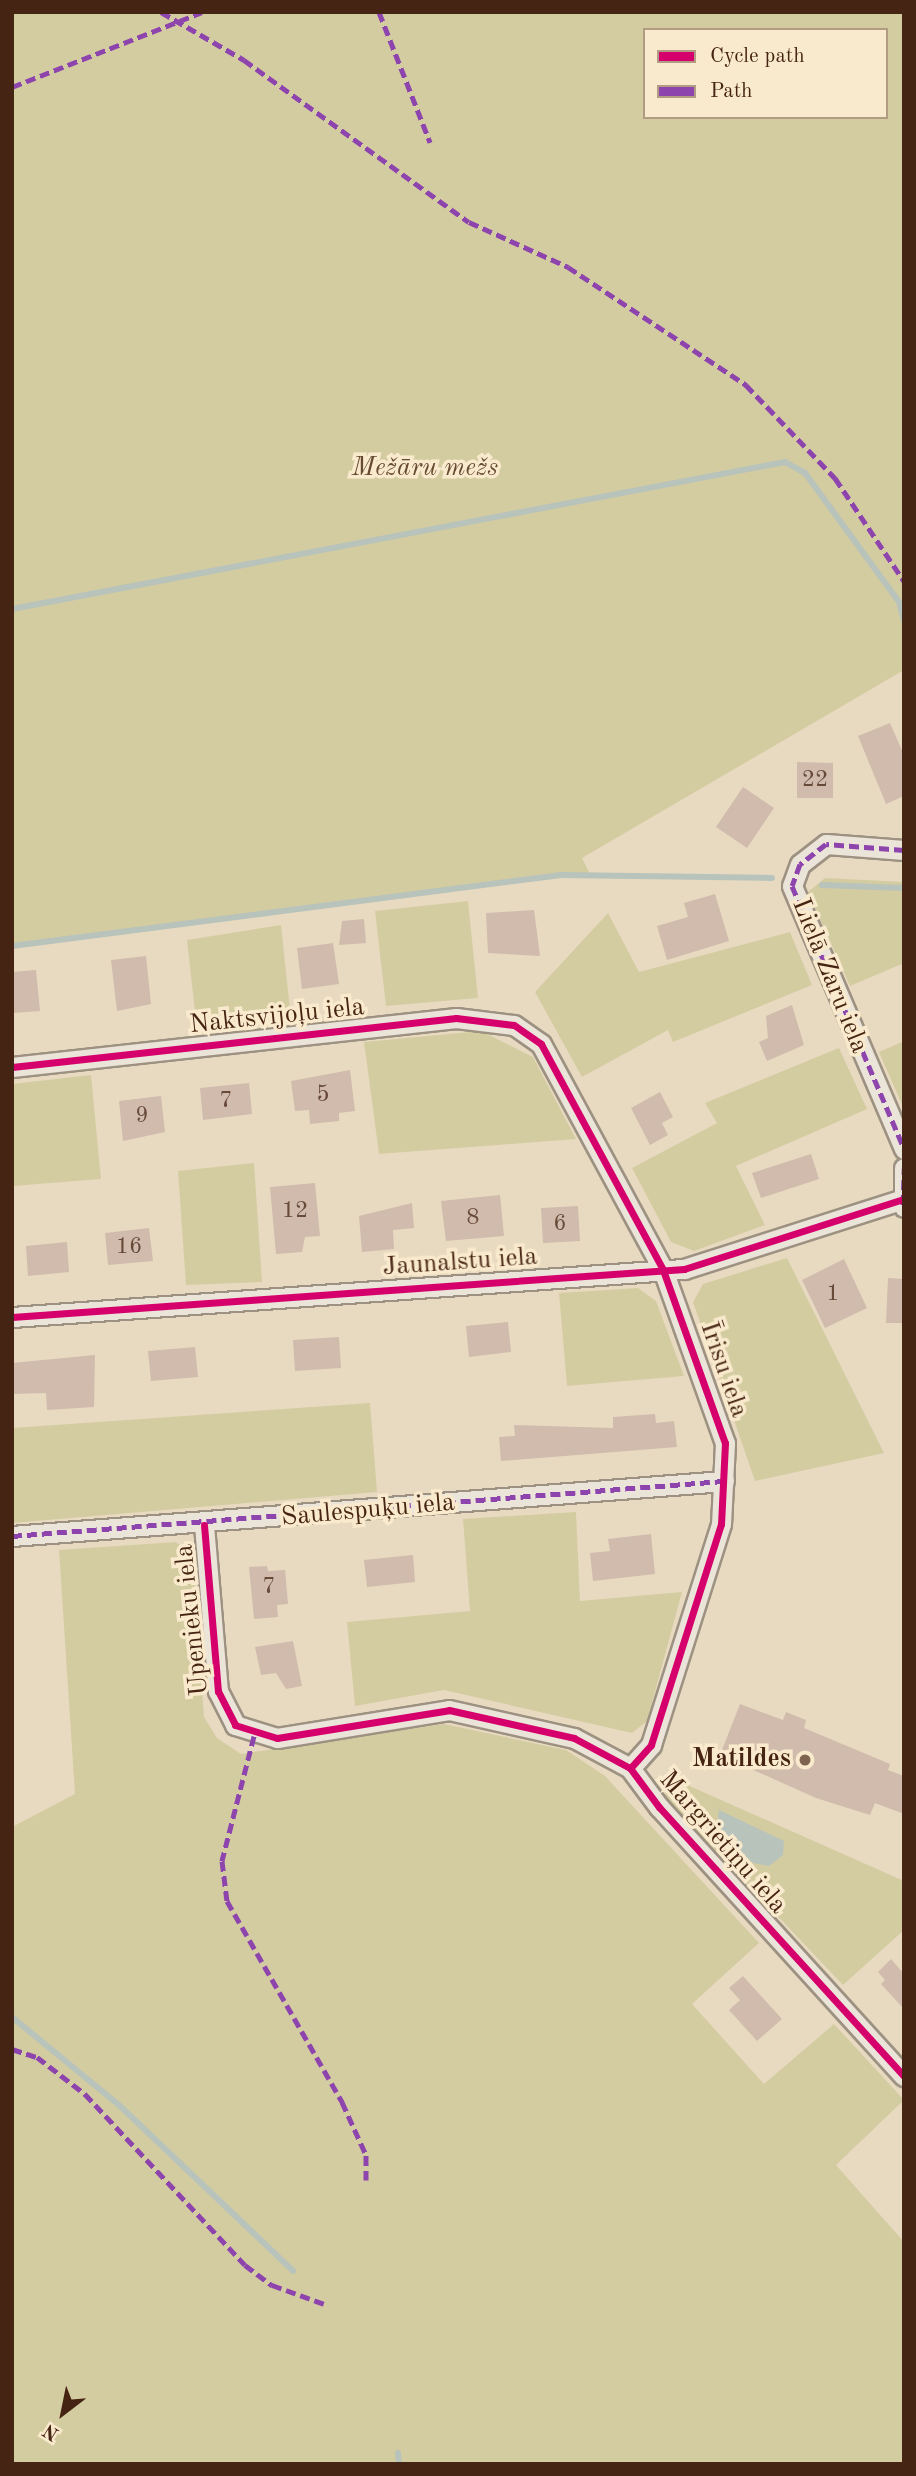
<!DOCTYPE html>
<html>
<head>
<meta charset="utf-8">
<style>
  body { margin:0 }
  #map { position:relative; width:916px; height:2476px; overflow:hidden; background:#e8dac1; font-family:"Old Standard TT",serif }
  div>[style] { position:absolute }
  .green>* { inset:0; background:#d4cca1 }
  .water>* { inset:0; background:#b8c3bb }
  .stream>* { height:6px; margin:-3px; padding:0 3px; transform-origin:3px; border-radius:3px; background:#b8c3bb }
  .building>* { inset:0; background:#d0bbac }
  .roads { filter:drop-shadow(2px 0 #9d9181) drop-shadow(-2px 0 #9d9181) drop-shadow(0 2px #9d9181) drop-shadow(0 -2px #9d9181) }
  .street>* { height:19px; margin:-9.5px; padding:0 9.5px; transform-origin:9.5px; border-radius:9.5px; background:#ebe4d8 }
  .quiet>* { height:5px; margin-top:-2.5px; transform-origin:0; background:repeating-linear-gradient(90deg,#8e44ad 0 10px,transparent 0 15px) }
  .cycleway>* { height:7px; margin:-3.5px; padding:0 3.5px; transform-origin:3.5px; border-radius:3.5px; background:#d6006c }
  .dots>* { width:19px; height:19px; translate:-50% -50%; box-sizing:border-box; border:4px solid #faeacd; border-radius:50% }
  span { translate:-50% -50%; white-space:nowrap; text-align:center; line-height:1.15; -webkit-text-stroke:7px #faeacd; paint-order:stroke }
  .number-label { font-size:23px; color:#684a39 }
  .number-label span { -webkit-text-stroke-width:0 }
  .park-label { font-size:26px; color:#664b30; font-style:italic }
  .street-label { font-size:26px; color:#462413 }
  .poi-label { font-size:26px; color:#462413; font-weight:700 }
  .right { translate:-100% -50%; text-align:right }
  .frame { position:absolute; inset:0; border:14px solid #462413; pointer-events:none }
  .legend { position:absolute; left:643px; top:28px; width:245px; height:91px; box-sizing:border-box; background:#faeacd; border:2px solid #b29b83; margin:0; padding:9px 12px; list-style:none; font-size:21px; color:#462413 }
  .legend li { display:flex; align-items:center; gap:14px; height:35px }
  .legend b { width:35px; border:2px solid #b29b83 }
  .north { position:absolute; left:28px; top:2378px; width:70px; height:70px; -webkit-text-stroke:5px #faeacd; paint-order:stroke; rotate:212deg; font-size:19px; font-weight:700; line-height:28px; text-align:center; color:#462413 }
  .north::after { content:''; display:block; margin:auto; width:24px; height:32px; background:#462413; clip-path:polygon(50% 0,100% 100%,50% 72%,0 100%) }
</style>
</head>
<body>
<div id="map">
  <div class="green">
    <div style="clip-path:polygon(evenodd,12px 12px,904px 12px,904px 670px,582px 858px,590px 874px,12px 946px,12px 12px,645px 30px,886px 30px,886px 117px,645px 117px,645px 30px)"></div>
    <div style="clip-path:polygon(825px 878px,904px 882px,904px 963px,850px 986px,808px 892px)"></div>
    <div style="clip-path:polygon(468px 901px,478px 998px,386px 1006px,375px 911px)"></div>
    <div style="clip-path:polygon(608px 913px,639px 972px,790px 932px,812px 985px,673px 1042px,668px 1030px,582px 1077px,535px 992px)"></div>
    <div style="clip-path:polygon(281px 925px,291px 1019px,197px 1029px,187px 940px)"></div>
    <div style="clip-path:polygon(481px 1031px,533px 1057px,576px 1139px,379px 1154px,364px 1042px)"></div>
    <div style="clip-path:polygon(904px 1041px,904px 1109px,879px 1052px)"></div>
    <div style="clip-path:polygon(839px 1048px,867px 1109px,736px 1166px,765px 1225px,694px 1251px,671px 1242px,632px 1168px,717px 1123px,705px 1103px)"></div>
    <div style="clip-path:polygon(91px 1075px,101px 1179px,12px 1186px,12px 1084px)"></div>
    <div style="clip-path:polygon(254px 1163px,262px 1282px,186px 1285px,178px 1171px)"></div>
    <div style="clip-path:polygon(787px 1258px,884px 1453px,755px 1481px,693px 1302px,703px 1284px)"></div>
    <div style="clip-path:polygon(638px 1288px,656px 1301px,684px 1376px,567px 1386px,559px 1293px)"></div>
    <div style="clip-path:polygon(370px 1403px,377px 1492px,12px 1523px,12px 1428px)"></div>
    <div style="clip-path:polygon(576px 1512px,580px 1601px,682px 1592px,647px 1721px,632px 1733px,444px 1690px,355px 1706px,347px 1622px,470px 1611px,463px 1519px)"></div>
    <div style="clip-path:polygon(176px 1542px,192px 1555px,204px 1717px,217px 1738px,241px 1754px,444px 1724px,566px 1750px,605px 1776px,759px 1943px,692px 2004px,764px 2084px,834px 2024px,904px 2100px,836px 2165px,904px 2242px,904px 2464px,12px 2464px,12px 1827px,75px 1794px,59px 1550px)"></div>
    <div style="clip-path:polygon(667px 1776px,904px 1881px,904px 1930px,843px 1985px,665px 1797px)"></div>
  </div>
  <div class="water">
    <div style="clip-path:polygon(719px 1810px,784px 1841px,783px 1855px,769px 1866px,753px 1863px,717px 1829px)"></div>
  </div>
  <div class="stream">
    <div style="left:12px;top:609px;width:787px;rotate:-10.77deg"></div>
    <div style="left:785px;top:462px;width:23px;rotate:29deg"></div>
    <div style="left:805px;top:473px;width:160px;rotate:53.9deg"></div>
    <div style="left:899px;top:602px;width:20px;rotate:75deg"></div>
    <div style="left:822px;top:885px;width:82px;rotate:2.1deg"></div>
    <div style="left:12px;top:946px;width:554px;rotate:-7.37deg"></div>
    <div style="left:561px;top:875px;width:211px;rotate:0.8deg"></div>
    <div style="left:12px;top:2017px;width:140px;rotate:39.5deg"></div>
    <div style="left:120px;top:2106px;width:239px;rotate:43.6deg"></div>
    <div style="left:398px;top:2453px;width:11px;rotate:85deg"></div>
  </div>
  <div class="building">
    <div style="clip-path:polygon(890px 723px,904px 755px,904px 796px,886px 804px,858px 736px)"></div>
    <div style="clip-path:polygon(797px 762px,833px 763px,833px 798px,797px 798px)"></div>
    <div style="clip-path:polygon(743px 787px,774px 808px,747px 848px,716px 827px)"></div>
    <div style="clip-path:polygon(715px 894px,729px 941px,667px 960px,657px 926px,688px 917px,684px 903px)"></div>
    <div style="clip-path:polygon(534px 910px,540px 956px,488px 953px,486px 913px)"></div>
    <div style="clip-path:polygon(364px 919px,366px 943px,339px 945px,342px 921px)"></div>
    <div style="clip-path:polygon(333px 943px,339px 984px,302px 989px,297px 948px)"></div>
    <div style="clip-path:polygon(146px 956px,151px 1004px,117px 1011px,111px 960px)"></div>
    <div style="clip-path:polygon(36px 970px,40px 1011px,13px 1013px,12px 972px)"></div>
    <div style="clip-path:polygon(792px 1005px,804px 1045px,767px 1061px,759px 1042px,768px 1038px,766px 1016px)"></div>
    <div style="clip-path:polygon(350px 1070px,355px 1111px,339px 1113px,339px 1121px,310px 1124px,309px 1110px,295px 1111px,291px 1081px)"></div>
    <div style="clip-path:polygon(249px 1083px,252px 1114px,203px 1120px,200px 1088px)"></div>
    <div style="clip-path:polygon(660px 1092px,673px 1117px,662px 1123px,668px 1135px,650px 1145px,631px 1108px)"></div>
    <div style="clip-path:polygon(161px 1096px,165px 1132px,123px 1141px,119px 1101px)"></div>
    <div style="clip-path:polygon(811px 1154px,819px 1179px,761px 1198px,752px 1173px)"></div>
    <div style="clip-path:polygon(315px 1183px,320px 1236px,305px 1237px,302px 1252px,276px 1254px,270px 1187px)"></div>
    <div style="clip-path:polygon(500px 1195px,504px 1236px,446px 1241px,441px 1201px)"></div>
    <div style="clip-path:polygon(412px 1203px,414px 1228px,393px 1230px,394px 1249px,362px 1252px,359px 1216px)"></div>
    <div style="clip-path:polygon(578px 1206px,580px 1241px,543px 1243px,541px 1208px)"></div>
    <div style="clip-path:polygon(149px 1228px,153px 1261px,108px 1265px,105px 1233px)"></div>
    <div style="clip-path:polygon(67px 1242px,69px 1272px,28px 1276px,26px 1246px)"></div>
    <div style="clip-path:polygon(844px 1259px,867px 1308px,825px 1328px,802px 1280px)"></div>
    <div style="clip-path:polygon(888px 1278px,904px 1279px,904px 1323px,886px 1323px)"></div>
    <div style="clip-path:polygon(508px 1322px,511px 1352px,469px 1357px,466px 1326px)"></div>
    <div style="clip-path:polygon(339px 1337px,341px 1368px,295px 1371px,293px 1340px)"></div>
    <div style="clip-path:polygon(195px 1347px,198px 1377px,151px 1381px,148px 1351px)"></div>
    <div style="clip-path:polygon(95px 1355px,94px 1407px,47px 1410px,46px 1393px,12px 1394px,12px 1363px)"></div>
    <div style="clip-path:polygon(655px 1414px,656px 1423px,674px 1421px,677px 1447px,501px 1461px,499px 1437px,515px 1436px,514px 1425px,613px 1428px,613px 1417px)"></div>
    <div style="clip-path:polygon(651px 1534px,655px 1574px,593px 1581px,590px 1553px,610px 1551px,608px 1539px)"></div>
    <div style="clip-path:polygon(413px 1555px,415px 1582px,367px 1587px,364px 1560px)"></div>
    <div style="clip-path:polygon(267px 1566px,268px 1571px,285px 1570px,288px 1604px,277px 1605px,278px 1617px,254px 1619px,249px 1567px)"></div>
    <div style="clip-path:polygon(293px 1641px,302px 1686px,286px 1689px,276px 1673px,261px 1675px,255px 1647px)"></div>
    <div style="clip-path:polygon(740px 1704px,783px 1720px,786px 1712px,806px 1720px,804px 1728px,890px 1764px,888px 1770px,904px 1776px,904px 1814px,875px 1803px,870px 1815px,816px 1798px,720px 1755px)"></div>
    <div style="clip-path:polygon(891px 1959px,904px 1974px,904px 2009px,881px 1984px,885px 1980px,878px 1972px)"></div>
    <div style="clip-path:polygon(743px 1976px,782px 2019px,757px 2041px,729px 2010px,740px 2000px,729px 1988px)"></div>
  </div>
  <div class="roads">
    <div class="street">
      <div style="left:904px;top:850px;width:78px;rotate:-175.6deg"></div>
      <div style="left:826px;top:844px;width:33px;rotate:142deg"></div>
      <div style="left:800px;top:864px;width:23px;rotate:110deg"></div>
      <div style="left:792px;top:886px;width:286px;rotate:66.9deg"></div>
      <div style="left:12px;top:1067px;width:447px;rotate:-6.3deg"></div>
      <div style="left:456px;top:1018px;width:58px;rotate:6.9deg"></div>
      <div style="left:514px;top:1025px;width:33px;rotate:35deg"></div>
      <div style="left:541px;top:1044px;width:257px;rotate:61.6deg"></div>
      <div style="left:663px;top:1270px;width:184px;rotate:70.3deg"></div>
      <div style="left:725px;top:1443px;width:81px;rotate:92.8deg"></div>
      <div style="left:721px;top:1524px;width:232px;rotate:107.6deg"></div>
      <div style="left:651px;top:1745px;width:31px;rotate:132deg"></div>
      <div style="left:904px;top:1168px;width:39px;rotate:90deg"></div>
      <div style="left:12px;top:1317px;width:674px;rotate:-4.09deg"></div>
      <div style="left:684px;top:1269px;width:227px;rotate:-17.7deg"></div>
      <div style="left:204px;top:1525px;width:167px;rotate:85.2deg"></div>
      <div style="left:218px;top:1691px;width:38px;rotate:63deg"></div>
      <div style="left:235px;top:1725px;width:44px;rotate:17.2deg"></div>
      <div style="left:277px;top:1738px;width:174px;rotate:-9.2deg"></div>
      <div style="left:449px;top:1710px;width:128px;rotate:12.6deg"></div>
      <div style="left:574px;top:1738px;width:64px;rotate:28.2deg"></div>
      <div style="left:630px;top:1768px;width:49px;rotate:53.4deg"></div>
      <div style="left:659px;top:1807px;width:364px;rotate:47.7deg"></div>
      <div style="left:12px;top:1536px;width:714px;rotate:-4.42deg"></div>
    </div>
  </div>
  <div class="quiet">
    <div style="left:161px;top:12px;width:96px;rotate:30deg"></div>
    <div style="left:244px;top:60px;width:277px;rotate:35.8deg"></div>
    <div style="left:469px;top:222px;width:109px;rotate:24.4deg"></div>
    <div style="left:568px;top:267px;width:214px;rotate:33.5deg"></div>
    <div style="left:746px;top:385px;width:129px;rotate:46.3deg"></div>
    <div style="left:835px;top:478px;width:124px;rotate:56.2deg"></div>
    <div style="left:379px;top:12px;width:140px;rotate:68.6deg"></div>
    <div style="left:12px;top:87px;width:204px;rotate:-21.5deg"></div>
    <div style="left:904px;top:850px;width:78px;rotate:-175.6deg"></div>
    <div style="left:826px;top:844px;width:33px;rotate:142deg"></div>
    <div style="left:800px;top:864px;width:23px;rotate:110deg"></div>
    <div style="left:792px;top:886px;width:286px;rotate:66.9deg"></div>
    <div style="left:903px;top:1205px;width:37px;rotate:-88deg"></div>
    <div style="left:12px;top:1536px;width:714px;rotate:-4.42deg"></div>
    <div style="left:254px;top:1736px;width:129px;rotate:104.4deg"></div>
    <div style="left:222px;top:1861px;width:40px;rotate:82.9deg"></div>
    <div style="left:227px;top:1901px;width:232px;rotate:60.2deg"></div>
    <div style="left:342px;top:2102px;width:58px;rotate:65.6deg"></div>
    <div style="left:366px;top:2155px;width:25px;rotate:90deg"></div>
    <div style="left:12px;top:2049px;width:26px;rotate:18deg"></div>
    <div style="left:37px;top:2057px;width:61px;rotate:37.6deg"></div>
    <div style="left:85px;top:2094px;width:234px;rotate:46.9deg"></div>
    <div style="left:245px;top:2265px;width:34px;rotate:37deg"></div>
    <div style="left:272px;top:2285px;width:59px;rotate:20deg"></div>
  </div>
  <div class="cycleway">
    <div style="left:12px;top:1067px;width:447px;rotate:-6.3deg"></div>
    <div style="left:456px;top:1018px;width:58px;rotate:6.9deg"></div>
    <div style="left:514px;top:1025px;width:33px;rotate:35deg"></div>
    <div style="left:541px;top:1044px;width:257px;rotate:61.6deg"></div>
    <div style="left:663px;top:1270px;width:184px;rotate:70.3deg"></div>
    <div style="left:725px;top:1443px;width:81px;rotate:92.8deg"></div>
    <div style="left:721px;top:1524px;width:232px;rotate:107.6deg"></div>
    <div style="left:651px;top:1745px;width:31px;rotate:132deg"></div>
    <div style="left:12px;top:1317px;width:674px;rotate:-4.09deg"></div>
    <div style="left:684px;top:1269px;width:227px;rotate:-17.7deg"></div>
    <div style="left:204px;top:1525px;width:167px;rotate:85.2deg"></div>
    <div style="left:218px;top:1691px;width:38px;rotate:63deg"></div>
    <div style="left:235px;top:1725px;width:44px;rotate:17.2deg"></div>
    <div style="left:277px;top:1738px;width:174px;rotate:-9.2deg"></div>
    <div style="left:449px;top:1710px;width:128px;rotate:12.6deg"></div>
    <div style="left:574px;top:1738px;width:64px;rotate:28.2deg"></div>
    <div style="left:630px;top:1768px;width:49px;rotate:53.4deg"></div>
    <div style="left:659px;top:1807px;width:364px;rotate:47.7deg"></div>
  </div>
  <div class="dots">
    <div style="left:805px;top:1760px;background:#7f6450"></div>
  </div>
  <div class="number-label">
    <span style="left:815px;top:780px">22</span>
    <span style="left:323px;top:1095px">5</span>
    <span style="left:226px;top:1101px">7</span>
    <span style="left:142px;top:1116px">9</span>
    <span style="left:295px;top:1211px">12</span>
    <span style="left:473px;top:1218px">8</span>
    <span style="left:560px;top:1224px">6</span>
    <span style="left:129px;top:1247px">16</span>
    <span style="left:833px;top:1294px">1</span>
    <span style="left:269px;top:1587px">7</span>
  </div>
  <div class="park-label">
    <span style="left:425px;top:469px">Mežāru mežs</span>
  </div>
  <div class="street-label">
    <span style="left:829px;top:976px;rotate:68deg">Lielā Zaru iela</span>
    <span style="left:277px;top:1017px;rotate:-6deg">Naktsvijoļu iela</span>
    <span style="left:460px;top:1263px;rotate:-4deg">Jaunalstu iela</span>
    <span style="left:723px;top:1370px;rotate:71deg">Īrisu iela</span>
    <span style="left:368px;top:1511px;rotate:-5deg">Saulespuķu iela</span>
    <span style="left:193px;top:1620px;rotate:-96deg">Upenieku iela</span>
    <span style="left:722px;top:1843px;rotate:49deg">Margrietiņu iela</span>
  </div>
  <div class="poi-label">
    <span class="right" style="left:791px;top:1760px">Matildes</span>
  </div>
  <div class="frame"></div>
  <ul class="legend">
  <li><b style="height:9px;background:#d6006c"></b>Cycle path</li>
  <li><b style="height:9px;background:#8e44ad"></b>Path</li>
  </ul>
  <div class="north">N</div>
</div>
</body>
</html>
